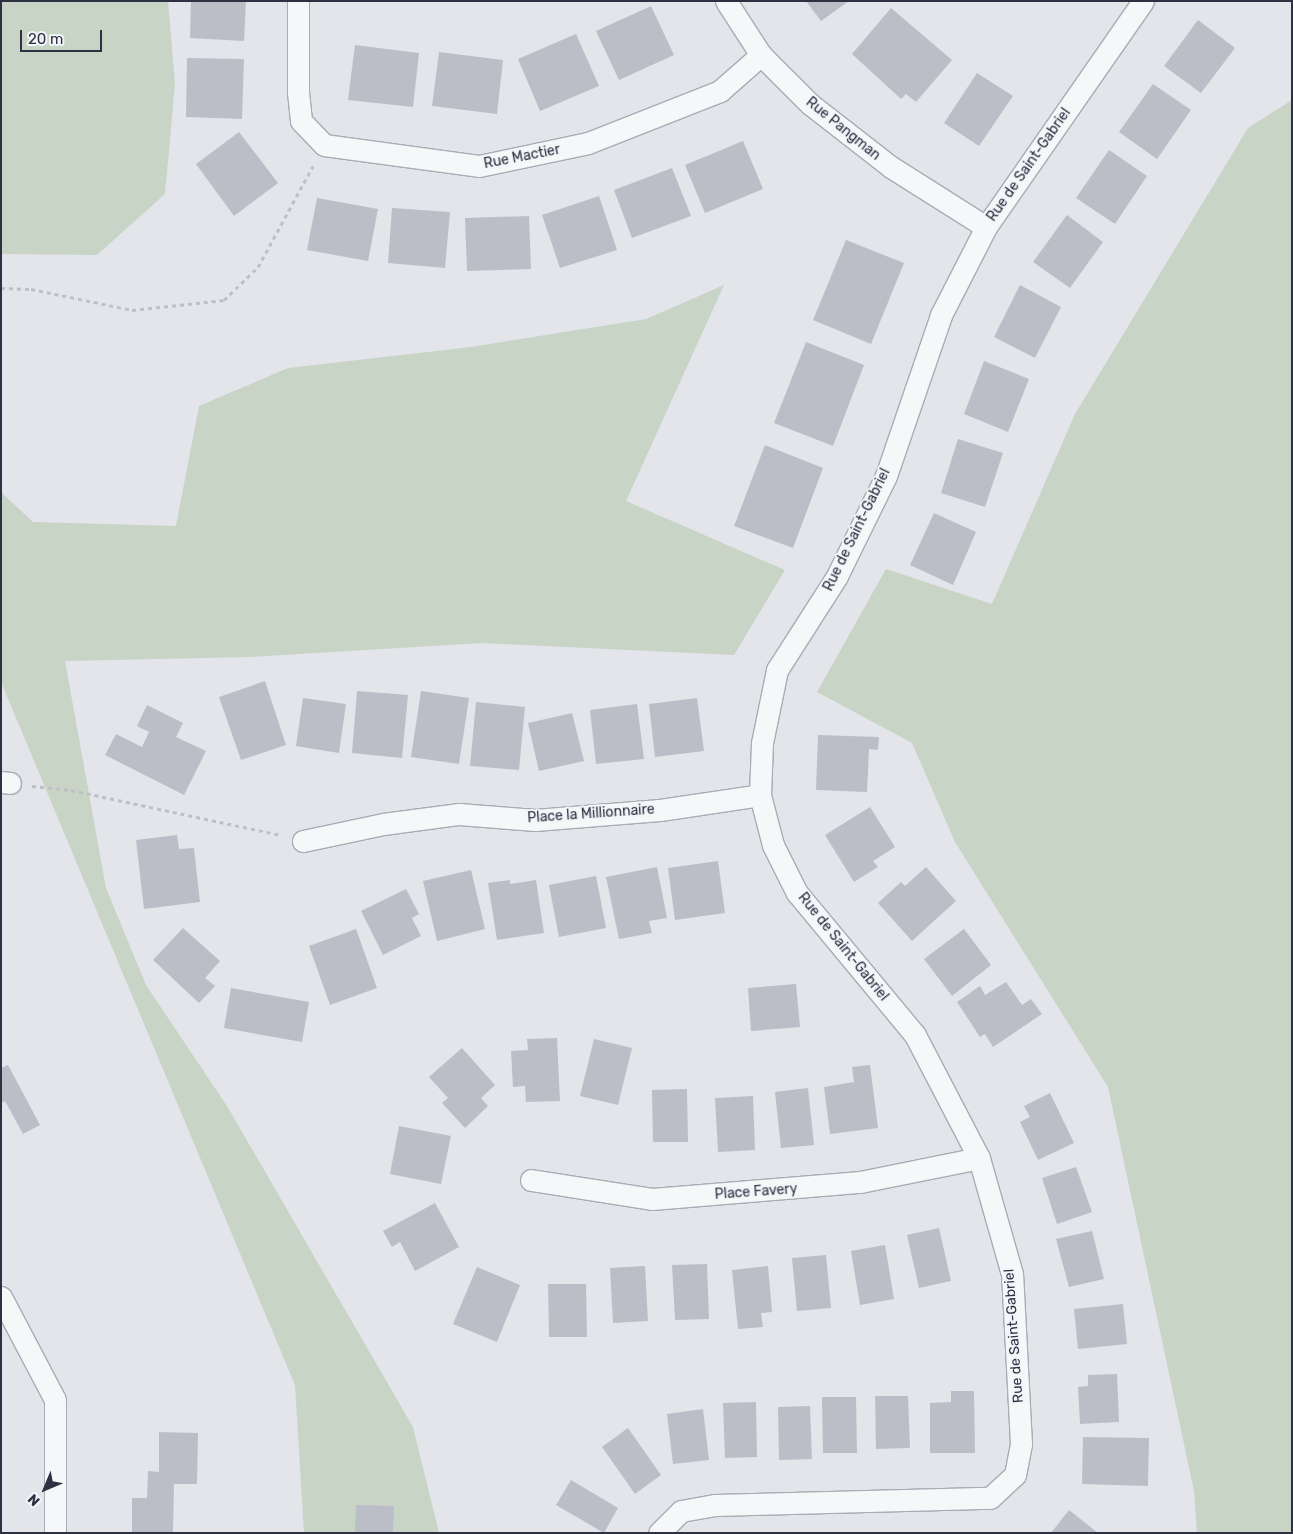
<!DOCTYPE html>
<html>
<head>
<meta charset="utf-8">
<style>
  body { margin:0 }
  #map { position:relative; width:1293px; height:1534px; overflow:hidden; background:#e4e5eb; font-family:Rubik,sans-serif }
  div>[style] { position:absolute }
  .green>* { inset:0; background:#c7d4c6 }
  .building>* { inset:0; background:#bbbec7 }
  .path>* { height:3px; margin-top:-1.5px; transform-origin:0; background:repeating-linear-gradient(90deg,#bec0c6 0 4px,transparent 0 8px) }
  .roads { filter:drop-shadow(1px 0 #a9abb5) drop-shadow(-1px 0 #a9abb5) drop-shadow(0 1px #a9abb5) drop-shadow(0 -1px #a9abb5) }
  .street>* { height:21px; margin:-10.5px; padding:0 10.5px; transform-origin:10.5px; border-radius:10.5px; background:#f6f7f9 }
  span { translate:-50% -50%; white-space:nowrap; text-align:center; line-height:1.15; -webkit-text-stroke:4px #f4f5f8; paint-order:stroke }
  .street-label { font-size:14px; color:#2d3142 }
  .frame { position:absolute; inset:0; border:2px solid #2d3142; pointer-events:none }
  .north { position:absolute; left:20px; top:1464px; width:50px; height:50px; -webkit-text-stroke:4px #f4f5f8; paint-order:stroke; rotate:225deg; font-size:14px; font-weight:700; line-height:20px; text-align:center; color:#2d3142 }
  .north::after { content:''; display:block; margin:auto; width:18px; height:22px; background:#2d3142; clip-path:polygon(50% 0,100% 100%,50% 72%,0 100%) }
  .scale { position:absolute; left:20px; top:30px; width:82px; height:22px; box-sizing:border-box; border:2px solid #2d3142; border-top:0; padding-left:6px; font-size:15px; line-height:18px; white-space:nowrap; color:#2d3142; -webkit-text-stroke:4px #f4f5f8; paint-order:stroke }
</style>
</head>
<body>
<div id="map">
  <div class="green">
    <div style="clip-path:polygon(1px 1px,168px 1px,175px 84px,165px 194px,97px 255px,1px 254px)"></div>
    <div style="clip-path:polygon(1292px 100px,1292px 1533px,1197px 1533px,1194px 1491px,1108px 1087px,955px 842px,912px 743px,817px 692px,886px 569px,992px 604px,1075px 414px,1248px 128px)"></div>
    <div style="clip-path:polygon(724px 285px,626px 501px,785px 570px,734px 655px,482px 643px,250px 657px,65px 661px,106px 888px,146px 985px,227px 1106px,413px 1427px,439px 1533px,304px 1533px,295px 1385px,1px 682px,1px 492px,33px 522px,176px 526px,199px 406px,288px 368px,471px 347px,646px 319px)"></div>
  </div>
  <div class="building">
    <div style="clip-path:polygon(191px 1px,246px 1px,244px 41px,190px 38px)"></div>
    <div style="clip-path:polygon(806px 1px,849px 1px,821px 21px)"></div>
    <div style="clip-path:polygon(651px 6px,674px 55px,619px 80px,596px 31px)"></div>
    <div style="clip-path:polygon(891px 8px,952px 60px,916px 102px,906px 94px,901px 99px,852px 54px)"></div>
    <div style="clip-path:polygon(1198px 20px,1235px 48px,1201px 93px,1164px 66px)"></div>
    <div style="clip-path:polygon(576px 34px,599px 86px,540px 111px,518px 59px)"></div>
    <div style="clip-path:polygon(355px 45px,419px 53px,413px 107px,348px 100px)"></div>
    <div style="clip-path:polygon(439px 52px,503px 60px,497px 114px,432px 106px)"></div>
    <div style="clip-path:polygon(187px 58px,244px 59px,242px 119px,186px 117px)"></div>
    <div style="clip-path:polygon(977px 73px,1013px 96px,979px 146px,944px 123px)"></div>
    <div style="clip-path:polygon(1153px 84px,1191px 110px,1157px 159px,1119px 132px)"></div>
    <div style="clip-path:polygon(239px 132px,278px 183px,234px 216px,196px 164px)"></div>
    <div style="clip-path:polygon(743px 141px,763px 189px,705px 213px,685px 165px)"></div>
    <div style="clip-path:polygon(1109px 150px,1147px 176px,1115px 224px,1076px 198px)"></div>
    <div style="clip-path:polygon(672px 168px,691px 216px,632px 238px,614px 190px)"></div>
    <div style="clip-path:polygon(599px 196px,617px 250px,560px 268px,542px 215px)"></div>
    <div style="clip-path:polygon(317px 198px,378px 209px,368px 261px,307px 250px)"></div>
    <div style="clip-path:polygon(392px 208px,450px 212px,445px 268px,388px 263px)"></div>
    <div style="clip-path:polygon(1067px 215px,1103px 242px,1070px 288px,1033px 262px)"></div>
    <div style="clip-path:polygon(529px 216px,531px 269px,467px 271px,465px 218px)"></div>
    <div style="clip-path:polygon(846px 240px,904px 263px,871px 344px,813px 320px)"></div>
    <div style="clip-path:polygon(1020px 285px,1061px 307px,1035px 358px,994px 337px)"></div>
    <div style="clip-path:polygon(806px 342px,864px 365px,833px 446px,774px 423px)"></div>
    <div style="clip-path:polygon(984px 361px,1029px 379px,1008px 432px,964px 414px)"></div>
    <div style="clip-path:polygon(958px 439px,1003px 453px,985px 507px,941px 493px)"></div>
    <div style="clip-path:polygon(765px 445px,823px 468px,793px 548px,734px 526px)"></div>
    <div style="clip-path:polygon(934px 513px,976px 532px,953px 585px,910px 565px)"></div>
    <div style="clip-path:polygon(265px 681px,286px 745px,241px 760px,219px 697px)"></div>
    <div style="clip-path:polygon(357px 691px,408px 695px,402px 758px,352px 753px)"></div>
    <div style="clip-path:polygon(421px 691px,469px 698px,459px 764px,411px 757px)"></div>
    <div style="clip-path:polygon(303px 698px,346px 704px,339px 753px,296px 746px)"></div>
    <div style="clip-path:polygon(697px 698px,704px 751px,655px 757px,649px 704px)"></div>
    <div style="clip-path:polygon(476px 702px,525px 707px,519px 770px,470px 766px)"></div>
    <div style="clip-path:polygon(637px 704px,644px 759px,596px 764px,590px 710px)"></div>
    <div style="clip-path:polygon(147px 705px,183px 723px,176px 737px,206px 751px,184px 795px,105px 755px,116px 734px,142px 747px,149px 732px,137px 726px)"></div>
    <div style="clip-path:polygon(572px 713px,584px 761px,539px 771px,528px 723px)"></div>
    <div style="clip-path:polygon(818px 735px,879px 737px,878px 750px,869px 749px,867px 792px,816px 790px)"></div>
    <div style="clip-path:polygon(870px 807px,895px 847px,873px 861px,878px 867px,854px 882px,825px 835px)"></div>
    <div style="clip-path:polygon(177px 835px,179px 849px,194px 848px,200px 902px,144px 909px,136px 840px)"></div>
    <div style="clip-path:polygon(718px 861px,725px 913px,675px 920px,668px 868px)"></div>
    <div style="clip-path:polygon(657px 867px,667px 918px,649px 921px,652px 933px,619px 939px,606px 877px)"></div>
    <div style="clip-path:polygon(926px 867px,956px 901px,912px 941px,878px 903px,901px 882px,905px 886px)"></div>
    <div style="clip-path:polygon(471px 870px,485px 929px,437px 941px,423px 881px)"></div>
    <div style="clip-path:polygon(596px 876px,606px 928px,559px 937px,549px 885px)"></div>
    <div style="clip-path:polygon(510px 880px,510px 884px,536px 880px,544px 933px,497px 940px,488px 883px)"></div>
    <div style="clip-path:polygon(406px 889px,419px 914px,412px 918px,421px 936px,383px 955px,361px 911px)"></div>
    <div style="clip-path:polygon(183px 928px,220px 961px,205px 978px,215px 986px,199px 1003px,153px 960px)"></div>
    <div style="clip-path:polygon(356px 929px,377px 988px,330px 1005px,309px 946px)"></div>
    <div style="clip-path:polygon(964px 929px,991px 965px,952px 996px,924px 959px)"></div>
    <div style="clip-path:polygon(1006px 982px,1022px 1005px,1031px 999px,1042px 1014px,993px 1047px,985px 1034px,980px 1037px,957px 1002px,980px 986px,985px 995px)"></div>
    <div style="clip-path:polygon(796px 984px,800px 1027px,751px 1031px,748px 988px)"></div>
    <div style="clip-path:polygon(231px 988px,309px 1002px,302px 1042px,224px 1028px)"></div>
    <div style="clip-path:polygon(557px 1038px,560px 1101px,526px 1102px,525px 1086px,513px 1087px,511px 1051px,528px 1050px,527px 1039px)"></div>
    <div style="clip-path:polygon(594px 1039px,632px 1048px,618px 1105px,580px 1096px)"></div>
    <div style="clip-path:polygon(462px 1048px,495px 1085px,481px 1098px,488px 1106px,465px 1128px,442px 1103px,448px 1098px,429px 1077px)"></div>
    <div style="clip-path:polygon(8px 1065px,40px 1125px,23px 1134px,5px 1101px,1px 1103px,1px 1068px)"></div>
    <div style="clip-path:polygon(870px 1065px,878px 1128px,830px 1134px,824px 1087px,854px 1082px,852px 1067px)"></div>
    <div style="clip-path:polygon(808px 1088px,814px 1145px,781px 1148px,775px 1092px)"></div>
    <div style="clip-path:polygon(687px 1089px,688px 1142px,653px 1142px,652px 1090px)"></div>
    <div style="clip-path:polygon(1050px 1093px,1074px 1143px,1038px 1160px,1020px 1122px,1030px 1117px,1024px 1106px)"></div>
    <div style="clip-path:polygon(753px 1096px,755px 1150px,718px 1152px,715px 1098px)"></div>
    <div style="clip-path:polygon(399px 1126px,451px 1136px,441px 1184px,390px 1174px)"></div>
    <div style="clip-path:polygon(1076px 1167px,1092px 1212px,1057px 1224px,1042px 1178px)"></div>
    <div style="clip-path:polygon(435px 1203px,459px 1247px,415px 1271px,400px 1242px,392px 1247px,383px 1231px)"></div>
    <div style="clip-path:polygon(939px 1228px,951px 1281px,919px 1288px,907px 1235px)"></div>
    <div style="clip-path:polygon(1092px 1231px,1104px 1279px,1069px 1287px,1056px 1239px)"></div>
    <div style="clip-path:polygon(885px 1245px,894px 1299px,860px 1305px,851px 1251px)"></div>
    <div style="clip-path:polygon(826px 1255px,831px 1308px,797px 1311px,792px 1258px)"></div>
    <div style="clip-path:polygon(707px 1264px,709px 1319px,675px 1320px,672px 1265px)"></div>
    <div style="clip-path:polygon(645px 1266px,648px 1321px,613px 1323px,610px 1268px)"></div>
    <div style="clip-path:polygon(768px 1266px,772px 1312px,761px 1313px,763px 1327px,738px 1329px,732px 1270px)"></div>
    <div style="clip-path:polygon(477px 1267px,520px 1285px,497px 1342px,453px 1324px)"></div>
    <div style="clip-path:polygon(548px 1284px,586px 1284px,587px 1337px,549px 1337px)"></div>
    <div style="clip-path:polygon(1123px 1304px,1127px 1344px,1078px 1349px,1074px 1309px)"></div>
    <div style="clip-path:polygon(1117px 1374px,1119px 1422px,1080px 1424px,1078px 1387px,1088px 1386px,1088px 1375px)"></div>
    <div style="clip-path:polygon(951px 1391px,974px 1391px,975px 1453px,930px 1453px,930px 1403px,951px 1402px)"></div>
    <div style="clip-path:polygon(875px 1396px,908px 1396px,910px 1448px,876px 1449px)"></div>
    <div style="clip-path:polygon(822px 1397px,856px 1397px,857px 1453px,823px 1453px)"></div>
    <div style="clip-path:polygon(756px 1402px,757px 1457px,725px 1458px,723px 1403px)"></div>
    <div style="clip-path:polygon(810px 1406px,812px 1459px,779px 1460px,778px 1407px)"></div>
    <div style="clip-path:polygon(703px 1409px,709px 1460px,673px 1464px,667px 1414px)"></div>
    <div style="clip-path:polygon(628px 1428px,661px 1475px,635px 1494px,602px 1447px)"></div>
    <div style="clip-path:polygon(159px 1432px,198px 1433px,197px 1484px,174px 1484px,173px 1532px,132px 1532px,132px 1498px,147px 1498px,148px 1471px,159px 1472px)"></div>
    <div style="clip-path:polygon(1083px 1437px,1149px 1438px,1148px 1486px,1082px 1484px)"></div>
    <div style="clip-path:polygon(571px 1480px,618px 1508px,604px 1533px,556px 1505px)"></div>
    <div style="clip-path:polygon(356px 1505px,394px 1506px,393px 1533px,355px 1533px)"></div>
    <div style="clip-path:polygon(1069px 1510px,1098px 1533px,1051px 1533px)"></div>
  </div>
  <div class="path">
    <div style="left:1px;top:288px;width:30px;rotate:2deg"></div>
    <div style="left:31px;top:289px;width:103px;rotate:11.7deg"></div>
    <div style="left:132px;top:310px;width:93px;rotate:-6.2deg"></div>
    <div style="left:224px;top:300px;width:47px;rotate:-44.1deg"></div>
    <div style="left:258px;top:267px;width:115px;rotate:-61.4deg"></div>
    <div style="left:32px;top:786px;width:39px;rotate:6deg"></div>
    <div style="left:71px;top:790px;width:215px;rotate:12.1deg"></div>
  </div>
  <div class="roads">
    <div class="street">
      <div style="left:298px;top:1px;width:91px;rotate:90deg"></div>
      <div style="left:298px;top:92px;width:29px;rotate:84deg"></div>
      <div style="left:301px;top:121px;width:33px;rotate:46deg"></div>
      <div style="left:324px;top:145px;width:156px;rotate:7.7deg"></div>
      <div style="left:479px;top:166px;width:111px;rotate:-11.9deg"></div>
      <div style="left:588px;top:143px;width:142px;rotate:-21.5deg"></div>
      <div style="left:720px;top:91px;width:55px;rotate:-41.3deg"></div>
      <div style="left:726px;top:1px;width:64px;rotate:57.1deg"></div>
      <div style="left:761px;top:55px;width:69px;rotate:45deg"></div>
      <div style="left:810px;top:104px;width:103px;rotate:37.9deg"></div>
      <div style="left:891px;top:167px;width:112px;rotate:32.3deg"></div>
      <div style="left:1px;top:782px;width:9px;rotate:6deg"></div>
      <div style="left:303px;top:841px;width:82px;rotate:-12deg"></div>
      <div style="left:383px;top:824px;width:77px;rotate:-7.5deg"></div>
      <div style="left:459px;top:814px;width:76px;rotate:4.5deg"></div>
      <div style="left:535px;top:820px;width:125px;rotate:-4.6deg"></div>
      <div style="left:660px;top:810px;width:101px;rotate:-8.5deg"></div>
      <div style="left:531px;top:1180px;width:122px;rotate:8.9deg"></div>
      <div style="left:652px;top:1199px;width:209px;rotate:-4.7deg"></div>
      <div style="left:860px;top:1182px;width:121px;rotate:-11.4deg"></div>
      <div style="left:1px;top:1297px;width:116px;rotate:62.3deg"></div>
      <div style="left:55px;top:1400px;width:133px;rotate:90deg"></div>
      <div style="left:659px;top:1533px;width:31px;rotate:-45deg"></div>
      <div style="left:681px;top:1511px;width:35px;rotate:-10deg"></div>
      <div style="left:715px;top:1505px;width:275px;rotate:-1.5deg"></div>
      <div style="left:990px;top:1498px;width:34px;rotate:-43deg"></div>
      <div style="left:1015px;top:1475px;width:32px;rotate:-79deg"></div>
      <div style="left:1021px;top:1444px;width:170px;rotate:-93deg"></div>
      <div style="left:1012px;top:1274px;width:121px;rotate:-105.9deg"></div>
      <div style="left:979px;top:1158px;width:139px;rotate:-117.5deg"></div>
      <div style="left:915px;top:1035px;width:185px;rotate:-129.7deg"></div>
      <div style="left:797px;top:893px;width:54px;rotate:-116.6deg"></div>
      <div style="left:773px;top:845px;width:52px;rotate:-104.6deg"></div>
      <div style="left:760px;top:795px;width:52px;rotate:-87.8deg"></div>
      <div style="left:762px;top:743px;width:75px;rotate:-78.4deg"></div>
      <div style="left:777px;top:670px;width:112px;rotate:-57.4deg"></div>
      <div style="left:837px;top:576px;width:111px;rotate:-63.9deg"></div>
      <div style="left:886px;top:476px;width:170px;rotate:-71.1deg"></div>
      <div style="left:941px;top:315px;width:99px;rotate:-62.9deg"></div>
      <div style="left:986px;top:227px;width:275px;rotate:-55.2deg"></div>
    </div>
  </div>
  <div class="street-label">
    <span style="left:843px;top:129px;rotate:39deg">Rue Pangman</span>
    <span style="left:522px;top:157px;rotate:-11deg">Rue Mactier</span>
    <span style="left:1029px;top:165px;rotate:-55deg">Rue de Saint-Gabriel</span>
    <span style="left:857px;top:530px;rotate:-64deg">Rue de Saint-Gabriel</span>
    <span style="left:591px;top:814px;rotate:-4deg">Place la Millionnaire</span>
    <span style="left:843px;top:947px;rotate:51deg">Rue de Saint-Gabriel</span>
    <span style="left:756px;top:1192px;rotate:-4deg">Place Favery</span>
    <span style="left:1014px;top:1336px;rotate:-94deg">Rue de Saint-Gabriel</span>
  </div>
  <div class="frame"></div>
  <div class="north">N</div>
  <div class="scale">20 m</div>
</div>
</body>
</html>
